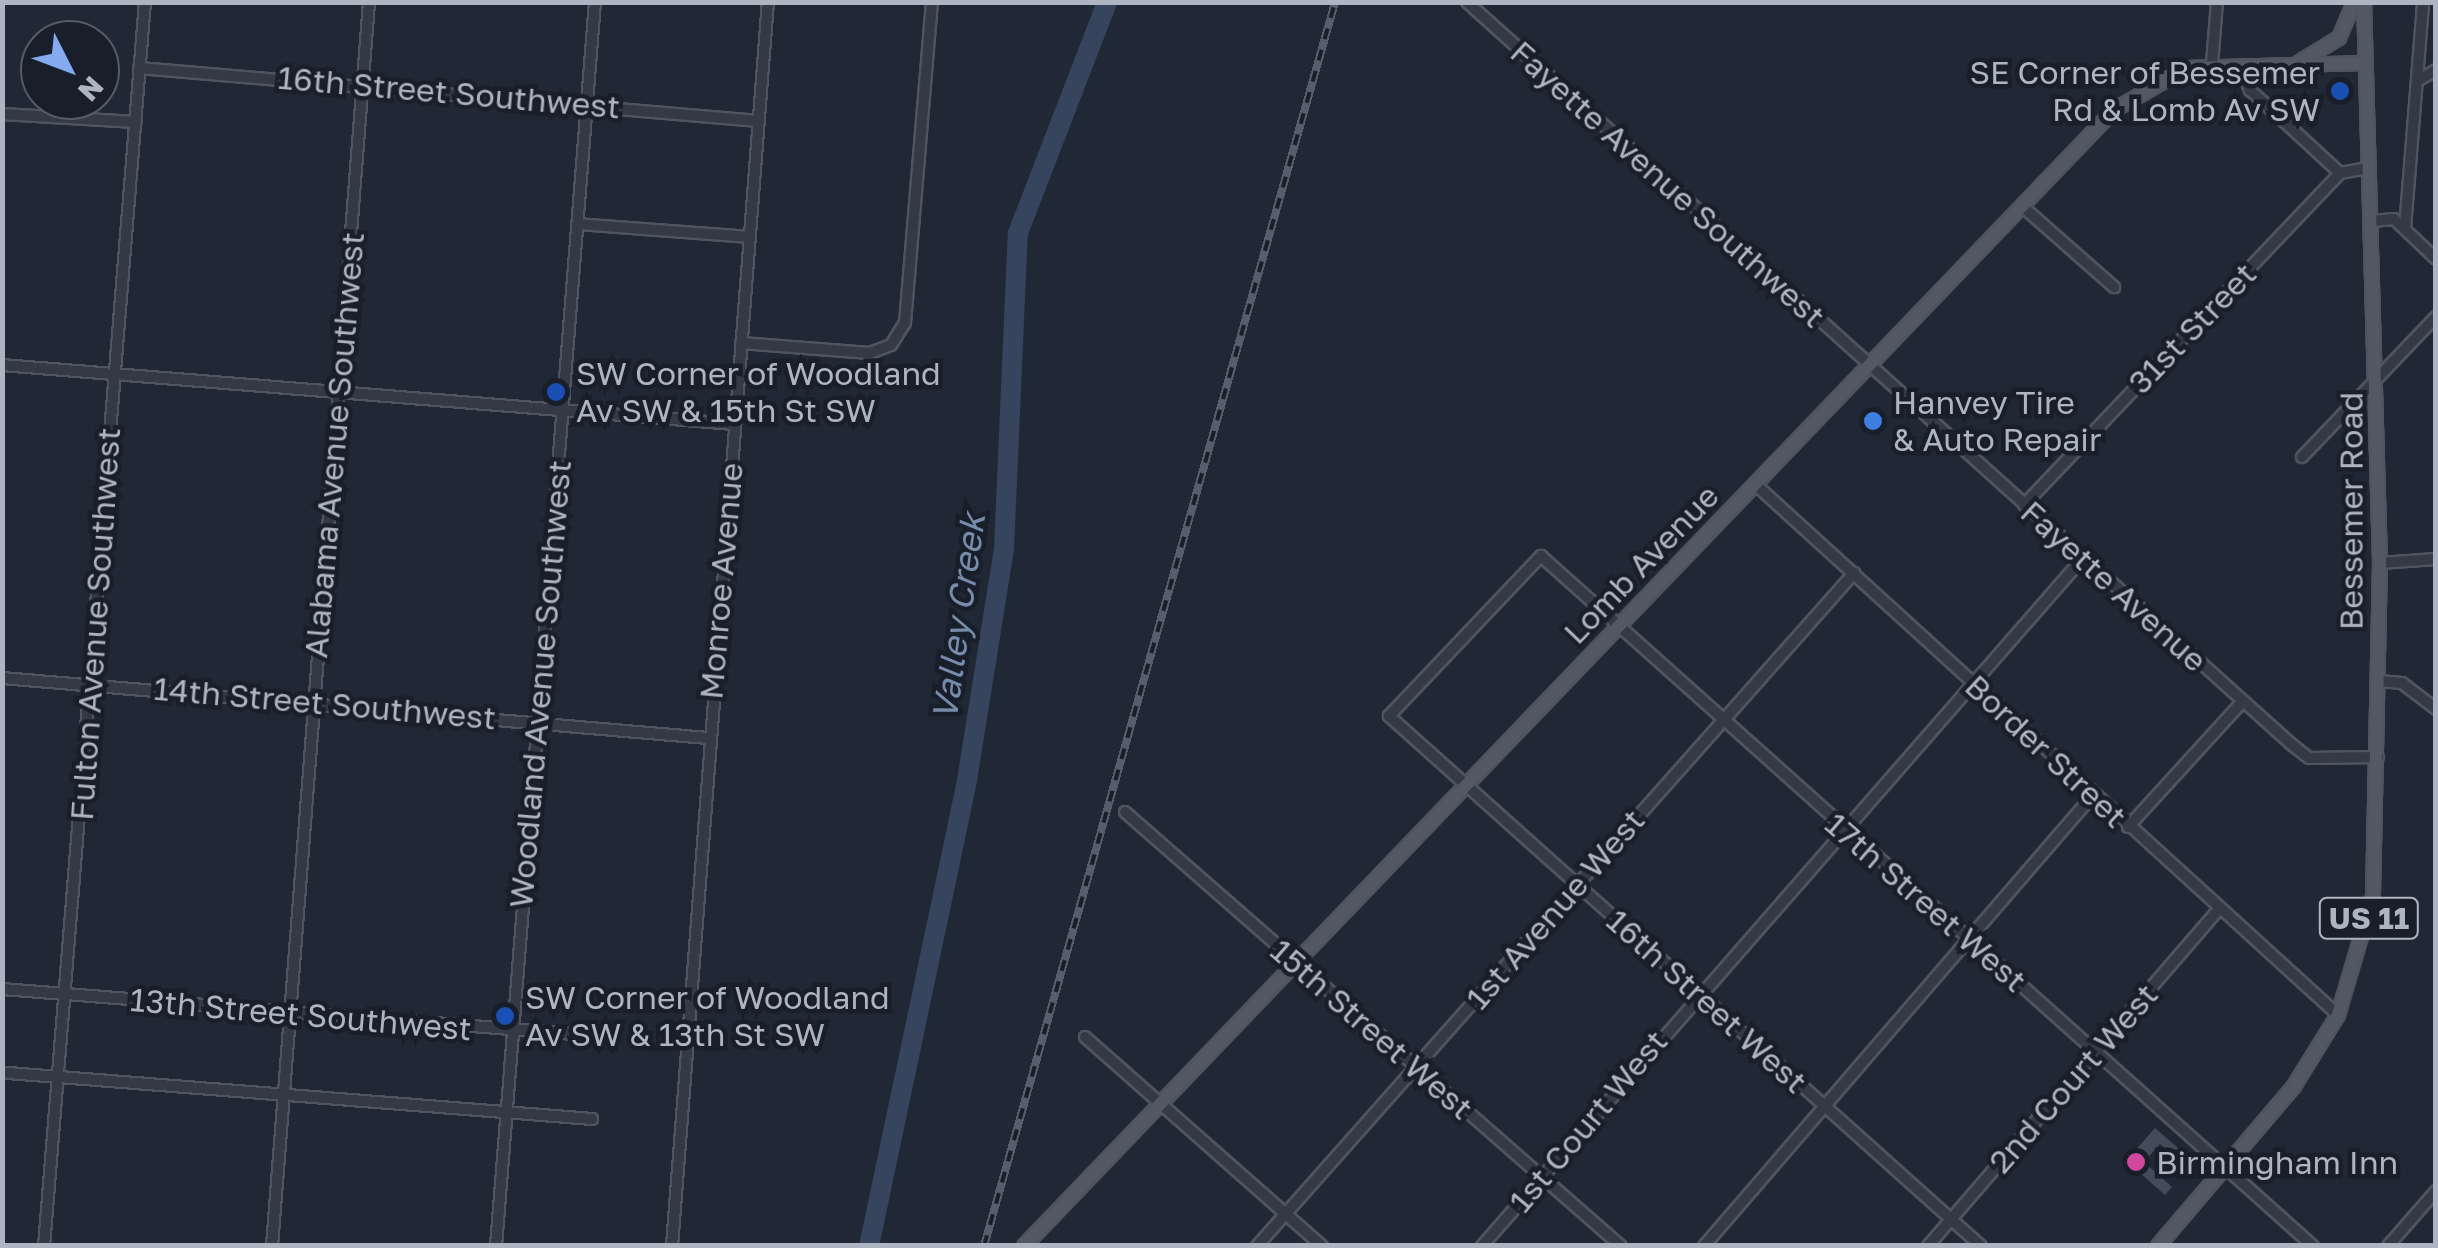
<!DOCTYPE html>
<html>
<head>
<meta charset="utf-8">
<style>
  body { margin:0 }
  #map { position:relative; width:2438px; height:1248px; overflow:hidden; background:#212835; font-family:"Golos Text",sans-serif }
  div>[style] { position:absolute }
  .river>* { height:20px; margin:-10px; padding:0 10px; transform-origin:10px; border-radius:10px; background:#36455d }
  .building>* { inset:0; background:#424b59 }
  .roads { filter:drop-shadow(2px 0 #4e5560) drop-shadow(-2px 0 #4e5560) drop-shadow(0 2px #4e5560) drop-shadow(0 -2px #4e5560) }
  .minor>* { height:10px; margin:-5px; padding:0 5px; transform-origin:5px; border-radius:5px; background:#343a45 }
  .major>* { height:12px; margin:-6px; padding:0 6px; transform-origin:6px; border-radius:6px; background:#525965 }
  .rail>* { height:8px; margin-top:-4px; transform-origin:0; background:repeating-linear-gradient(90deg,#191f2a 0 11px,#565e6c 0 22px); box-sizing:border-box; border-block:2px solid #565e6c }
  .dots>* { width:28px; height:28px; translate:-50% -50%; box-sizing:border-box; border:5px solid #191f2a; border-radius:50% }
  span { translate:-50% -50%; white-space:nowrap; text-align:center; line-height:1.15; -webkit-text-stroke:9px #191f2a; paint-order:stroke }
  .shield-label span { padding:2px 8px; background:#191f2a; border:2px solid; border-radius:8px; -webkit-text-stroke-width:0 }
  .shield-label { font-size:30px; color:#aeb5c2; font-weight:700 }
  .poi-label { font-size:32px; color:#aeb5c2 }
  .right { translate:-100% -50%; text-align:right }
  .left { translate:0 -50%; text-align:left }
  .street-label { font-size:32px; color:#aeb5c2 }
  .water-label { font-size:35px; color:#778baa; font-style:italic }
  .frame { position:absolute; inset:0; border:5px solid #aeb5c2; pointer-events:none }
  .north { position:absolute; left:20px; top:20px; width:100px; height:100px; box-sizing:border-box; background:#191f2a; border:2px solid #555b67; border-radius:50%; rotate:132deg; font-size:28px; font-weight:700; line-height:40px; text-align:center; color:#aeb5c2 }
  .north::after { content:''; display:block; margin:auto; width:35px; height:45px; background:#85aaf0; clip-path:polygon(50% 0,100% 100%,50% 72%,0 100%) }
</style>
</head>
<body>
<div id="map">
  <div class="river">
    <div style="left:869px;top:1246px;width:476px;rotate:-78.1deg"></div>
    <div style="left:967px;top:780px;width:234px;rotate:-80.9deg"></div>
    <div style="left:1004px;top:549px;width:316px;rotate:-87.5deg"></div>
    <div style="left:1018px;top:233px;width:248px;rotate:-68.9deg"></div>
  </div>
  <div class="building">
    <div style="clip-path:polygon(2155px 1128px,2193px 1161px,2187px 1168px,2160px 1144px,2144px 1162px,2172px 1187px,2165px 1195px,2126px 1161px)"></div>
  </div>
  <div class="roads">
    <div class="minor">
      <div style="left:1467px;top:2px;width:1109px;rotate:42deg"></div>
      <div style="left:2291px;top:744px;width:23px;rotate:38deg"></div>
      <div style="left:2309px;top:758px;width:69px;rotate:-0.8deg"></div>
      <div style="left:2212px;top:64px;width:62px;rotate:-85.4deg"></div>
      <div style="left:2241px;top:67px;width:25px;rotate:69deg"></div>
      <div style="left:2250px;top:90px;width:122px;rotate:42.7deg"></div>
      <div style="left:139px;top:68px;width:622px;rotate:4.89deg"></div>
      <div style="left:2417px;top:81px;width:22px;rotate:-30deg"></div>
      <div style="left:2px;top:114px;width:134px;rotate:3.4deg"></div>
      <div style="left:2022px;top:206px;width:123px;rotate:41.4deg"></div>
      <div style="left:2372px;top:221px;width:22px;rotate:-5deg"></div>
      <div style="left:2394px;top:219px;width:58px;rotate:43.6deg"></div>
      <div style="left:577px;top:224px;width:172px;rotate:4.3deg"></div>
      <div style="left:2405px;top:228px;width:227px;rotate:-85.4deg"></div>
      <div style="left:741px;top:343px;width:129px;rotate:4.4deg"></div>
      <div style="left:870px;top:353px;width:22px;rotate:-21deg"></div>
      <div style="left:891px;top:345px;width:26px;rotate:-58deg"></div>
      <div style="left:905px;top:323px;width:322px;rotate:-85.2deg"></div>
      <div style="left:2px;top:365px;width:734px;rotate:4.61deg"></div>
      <div style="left:2302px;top:457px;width:194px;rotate:-46.3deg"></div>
      <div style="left:1756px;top:485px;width:787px;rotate:42.32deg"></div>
      <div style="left:2024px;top:505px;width:458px;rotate:-46.4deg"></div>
      <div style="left:2340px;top:173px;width:28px;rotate:-10deg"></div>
      <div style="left:2380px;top:563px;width:56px;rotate:-4.1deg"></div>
      <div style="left:2px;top:678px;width:708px;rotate:4.86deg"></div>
      <div style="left:2379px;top:681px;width:23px;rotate:5deg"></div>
      <div style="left:2402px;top:683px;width:43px;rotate:37.4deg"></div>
      <div style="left:1125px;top:812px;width:659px;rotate:41.19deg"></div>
      <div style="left:2128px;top:827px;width:169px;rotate:-47.6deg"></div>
      <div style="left:2px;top:989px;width:599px;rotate:4.5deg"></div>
      <div style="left:1085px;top:1037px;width:316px;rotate:41.4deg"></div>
      <div style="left:8px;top:1073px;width:586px;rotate:4.5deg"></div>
      <div style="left:44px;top:1246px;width:1248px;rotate:-85.36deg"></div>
      <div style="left:272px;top:1246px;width:1248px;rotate:-85.54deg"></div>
      <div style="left:496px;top:1246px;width:1248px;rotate:-85.45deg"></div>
      <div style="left:672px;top:1246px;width:1248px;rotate:-85.59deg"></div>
      <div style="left:1257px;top:1246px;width:900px;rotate:-48.42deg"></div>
      <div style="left:1482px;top:1246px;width:914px;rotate:-48.86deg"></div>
      <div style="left:1704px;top:1246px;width:596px;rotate:-49.22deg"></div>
      <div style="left:1928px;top:1246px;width:444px;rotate:-49.2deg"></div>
      <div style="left:1981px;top:1246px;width:795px;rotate:-138.16deg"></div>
      <div style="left:1389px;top:716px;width:221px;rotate:-46.5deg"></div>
      <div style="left:1541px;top:556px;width:1035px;rotate:41.79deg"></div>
      <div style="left:2388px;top:1246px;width:73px;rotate:-48.9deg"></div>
    </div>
    <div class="major">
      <div style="left:2298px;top:63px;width:48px;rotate:-31.4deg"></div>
      <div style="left:2339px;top:38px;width:39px;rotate:-67deg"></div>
      <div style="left:1024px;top:1246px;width:1574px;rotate:-46.18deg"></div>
      <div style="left:2114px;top:110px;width:84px;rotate:-29.9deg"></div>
      <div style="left:2187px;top:68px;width:178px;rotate:-1.6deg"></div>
      <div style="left:2158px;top:1246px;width:210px;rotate:-49.6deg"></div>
      <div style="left:2294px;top:1086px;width:84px;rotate:-58.2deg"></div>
      <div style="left:2338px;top:1015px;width:124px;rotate:-73.6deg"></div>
      <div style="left:2373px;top:896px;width:333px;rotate:-88.8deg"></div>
      <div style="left:2380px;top:563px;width:561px;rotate:-91.63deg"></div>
    </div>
  </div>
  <div class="rail">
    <div style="left:984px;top:1246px;width:1293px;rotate:-74.24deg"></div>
  </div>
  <div class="dots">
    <div style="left:2340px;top:91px;background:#1a4fb4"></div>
    <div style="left:556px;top:392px;background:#1a4fb4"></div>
    <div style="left:1873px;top:421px;background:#3f7fe0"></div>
    <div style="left:505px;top:1016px;background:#1a4fb4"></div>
    <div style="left:2136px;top:1162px;background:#d1479c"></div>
  </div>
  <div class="shield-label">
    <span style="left:2369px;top:918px">US 11</span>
  </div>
  <div class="poi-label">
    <span class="right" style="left:2320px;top:91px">SE Corner of Bessemer<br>Rd &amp; Lomb Av SW</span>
    <span class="left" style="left:576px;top:392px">SW Corner of Woodland<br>Av SW &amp; 15th St SW</span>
    <span class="left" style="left:1893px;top:421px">Hanvey Tire<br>&amp; Auto Repair</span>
    <span class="left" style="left:525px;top:1016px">SW Corner of Woodland<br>Av SW &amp; 13th St SW</span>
    <span class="left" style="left:2156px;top:1162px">Birmingham Inn</span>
  </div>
  <div class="street-label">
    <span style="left:449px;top:92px;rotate:5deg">16th Street Southwest</span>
    <span style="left:1668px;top:184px;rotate:42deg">Fayette Avenue Southwest</span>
    <span style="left:2192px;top:328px;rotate:-46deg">31st Street</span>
    <span style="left:334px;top:445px;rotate:-85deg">Alabama Avenue Southwest</span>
    <span style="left:2351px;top:511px;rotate:-90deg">Bessemer Road</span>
    <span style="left:1641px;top:564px;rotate:-46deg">Lomb Avenue</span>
    <span style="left:721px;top:581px;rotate:-85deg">Monroe Avenue</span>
    <span style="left:2114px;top:586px;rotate:42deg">Fayette Avenue</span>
    <span style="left:95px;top:624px;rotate:-86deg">Fulton Avenue Southwest</span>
    <span style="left:540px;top:684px;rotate:-85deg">Woodland Avenue Southwest</span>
    <span style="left:325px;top:703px;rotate:5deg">14th Street Southwest</span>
    <span style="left:2046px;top:751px;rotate:43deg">Border Street</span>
    <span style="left:1926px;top:902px;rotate:41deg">17th Street West</span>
    <span style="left:1555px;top:909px;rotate:-49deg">1st Avenue West</span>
    <span style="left:1707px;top:1001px;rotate:42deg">16th Street West</span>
    <span style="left:301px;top:1014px;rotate:5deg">13th Street Southwest</span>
    <span style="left:1372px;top:1029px;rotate:41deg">15th Street West</span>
    <span style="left:2073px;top:1078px;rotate:-49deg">2nd Court West</span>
    <span style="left:1588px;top:1121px;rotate:-50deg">1st Court West</span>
  </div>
  <div class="water-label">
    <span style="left:958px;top:617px;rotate:-82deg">Valley Creek</span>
  </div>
  <div class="frame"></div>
  <div class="north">N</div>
</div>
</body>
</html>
